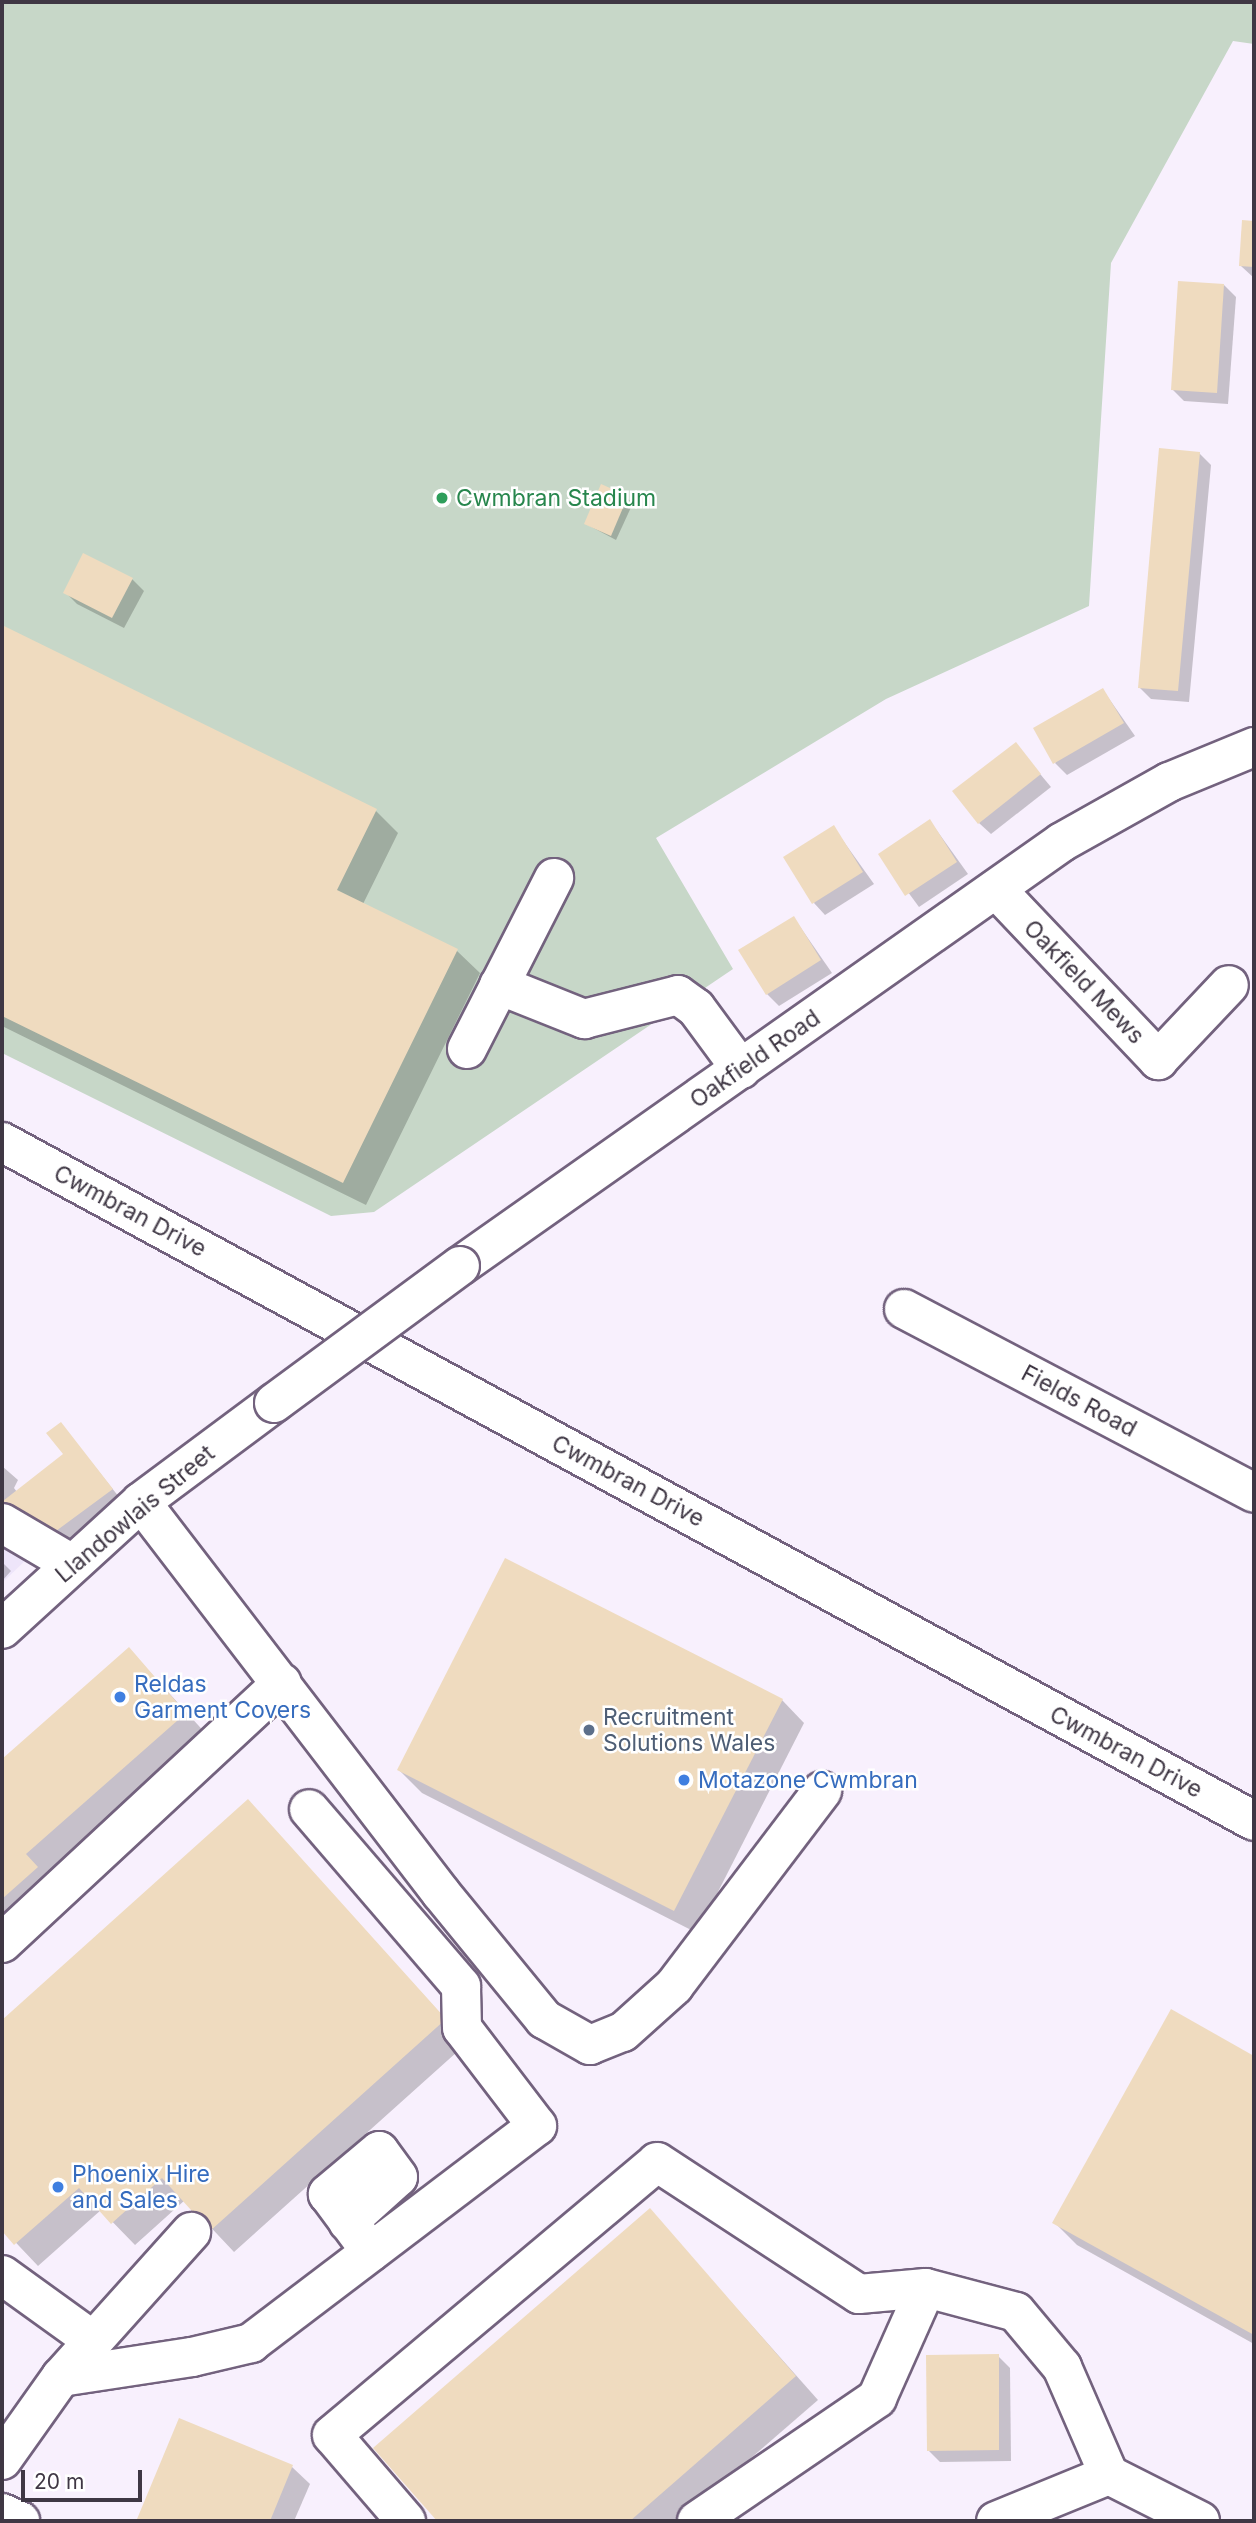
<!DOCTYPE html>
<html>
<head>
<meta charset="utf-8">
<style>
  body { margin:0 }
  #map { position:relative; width:1256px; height:2523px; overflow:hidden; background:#f8f0fd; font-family:Inter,sans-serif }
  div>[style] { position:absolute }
  .commercial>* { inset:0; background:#eee5fa }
  .green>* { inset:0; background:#c7d7c8 }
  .shadow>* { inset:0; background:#0003 }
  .building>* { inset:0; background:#efdbbf }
  .roads { filter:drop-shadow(2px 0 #73627e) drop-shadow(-2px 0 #73627e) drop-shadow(0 2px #73627e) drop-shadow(0 -2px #73627e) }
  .minor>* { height:38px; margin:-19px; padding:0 19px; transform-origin:19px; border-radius:19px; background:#fff }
  .major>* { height:38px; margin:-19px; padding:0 19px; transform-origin:19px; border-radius:19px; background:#fff }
  .bridges { filter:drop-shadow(2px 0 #73627e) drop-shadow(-2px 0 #73627e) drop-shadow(0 2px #73627e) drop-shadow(0 -2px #73627e) }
  .minor-bridge>* { height:38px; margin:-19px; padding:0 19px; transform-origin:19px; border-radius:19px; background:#fff }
  .dots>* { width:19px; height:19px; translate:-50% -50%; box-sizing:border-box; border:4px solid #fff; border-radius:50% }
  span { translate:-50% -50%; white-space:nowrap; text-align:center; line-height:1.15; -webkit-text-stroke:5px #fff; paint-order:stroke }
  .leisure-label { font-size:23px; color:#27864d }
  .left { translate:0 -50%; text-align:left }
  .street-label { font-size:23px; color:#3f3744 }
  .shop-label { font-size:23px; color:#366cbe }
  .service-label { font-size:23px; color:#4e5e75 }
  .frame { position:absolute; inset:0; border:4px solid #3f3744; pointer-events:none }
  .scale { position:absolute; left:21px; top:2470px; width:121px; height:32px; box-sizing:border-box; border:4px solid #3f3744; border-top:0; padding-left:9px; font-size:21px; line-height:24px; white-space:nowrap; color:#3f3744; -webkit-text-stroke:5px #fff; paint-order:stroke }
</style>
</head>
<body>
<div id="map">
  <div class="commercial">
    <div style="clip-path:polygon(2px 1500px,56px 1531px,2px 1583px)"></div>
  </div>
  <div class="green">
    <div style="clip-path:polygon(2px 2px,1254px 2px,1254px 44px,1233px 41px,1111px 263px,1089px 606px,886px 699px,656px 838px,733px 969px,374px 1212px,331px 1216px,2px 1053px)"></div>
  </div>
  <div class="shadow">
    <div style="clip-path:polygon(1244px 222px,1254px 222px,1254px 278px,1241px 266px)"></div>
    <div style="clip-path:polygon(1224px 285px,1236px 297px,1228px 404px,1184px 401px,1172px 389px)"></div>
    <div style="clip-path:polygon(1199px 453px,1211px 465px,1189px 702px,1151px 699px,1139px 687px)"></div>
    <div style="clip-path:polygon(627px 498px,633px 503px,616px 540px,586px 524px)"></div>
    <div style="clip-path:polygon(132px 579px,144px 591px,124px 628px,77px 604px,65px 592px)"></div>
    <div style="clip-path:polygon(2px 627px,375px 810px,398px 833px,363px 904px,457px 951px,480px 973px,366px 1205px,2px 1026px)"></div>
    <div style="clip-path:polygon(1103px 690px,1135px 736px,1067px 775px,1055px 763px)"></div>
    <div style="clip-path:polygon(1015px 744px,1051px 787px,991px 834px,979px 823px)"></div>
    <div style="clip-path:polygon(930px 821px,968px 874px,919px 907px,880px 854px)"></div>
    <div style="clip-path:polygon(834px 828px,874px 884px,825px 915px,814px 903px)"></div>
    <div style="clip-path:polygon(794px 918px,832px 973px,779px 1006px,767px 994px)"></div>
    <div style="clip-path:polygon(61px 1424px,123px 1502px,69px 1542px,2px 1504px,2px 1466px,18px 1480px,14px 1488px,17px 1492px,65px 1455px)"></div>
    <div style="clip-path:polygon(2px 1562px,11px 1571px,2px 1581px)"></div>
    <div style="clip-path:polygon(129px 1649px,208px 1736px,2px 1942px,2px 1761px)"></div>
    <div style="clip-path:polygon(782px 1700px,804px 1723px,697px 1933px,422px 1793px,399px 1770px)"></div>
    <div style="clip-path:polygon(248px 1801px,467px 2043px,234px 2252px,185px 2200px,135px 2245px,101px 2210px,38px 2266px,2px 2228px,2px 2023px)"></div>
    <div style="clip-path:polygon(1171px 2012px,1254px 2057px,1254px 2344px,1077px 2245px,1054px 2222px)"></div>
    <div style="clip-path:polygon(649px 2210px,818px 2400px,678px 2521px,439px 2521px,376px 2448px)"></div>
    <div style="clip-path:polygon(998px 2356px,1010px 2368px,1011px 2461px,940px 2462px,928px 2450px)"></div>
    <div style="clip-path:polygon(180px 2421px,292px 2467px,310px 2484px,294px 2521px,141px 2521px)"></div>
  </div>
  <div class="building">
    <div style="clip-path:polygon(1242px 220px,1254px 221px,1254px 267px,1239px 266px)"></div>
    <div style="clip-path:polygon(1178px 281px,1224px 284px,1217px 393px,1171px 390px)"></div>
    <div style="clip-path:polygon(1159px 448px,1200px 452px,1178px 691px,1138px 688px)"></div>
    <div style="clip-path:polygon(601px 484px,628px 496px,611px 536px,584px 524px)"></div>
    <div style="clip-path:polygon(83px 553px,133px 578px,112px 618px,63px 593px)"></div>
    <div style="clip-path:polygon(2px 625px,377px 809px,337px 890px,458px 949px,343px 1183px,2px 1016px)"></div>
    <div style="clip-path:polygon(1103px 688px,1124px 723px,1053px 764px,1033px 728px)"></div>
    <div style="clip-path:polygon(1016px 742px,1041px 774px,978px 824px,952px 791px)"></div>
    <div style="clip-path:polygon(930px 819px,957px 862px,905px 896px,878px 854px)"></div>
    <div style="clip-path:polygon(834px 825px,863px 872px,812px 904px,783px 857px)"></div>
    <div style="clip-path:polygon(794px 916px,821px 960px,766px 995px,738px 950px)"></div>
    <div style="clip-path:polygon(61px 1422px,113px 1489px,56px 1531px,3px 1501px,63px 1454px,46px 1433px)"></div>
    <div style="clip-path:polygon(505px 1558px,783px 1699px,674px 1911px,397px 1770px)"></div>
    <div style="clip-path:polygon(129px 1647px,186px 1713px,26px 1854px,38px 1867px,2px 1899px,2px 1759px)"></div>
    <div style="clip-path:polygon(248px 1799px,446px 2019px,210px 2231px,162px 2178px,111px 2224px,79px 2188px,14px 2245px,2px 2231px,2px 2020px)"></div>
    <div style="clip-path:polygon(1171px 2009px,1254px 2056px,1254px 2335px,1052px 2223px)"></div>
    <div style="clip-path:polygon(650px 2208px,796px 2376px,630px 2521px,437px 2521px,373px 2448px)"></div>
    <div style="clip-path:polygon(999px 2354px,999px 2450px,927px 2451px,926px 2355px)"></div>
    <div style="clip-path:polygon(179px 2418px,293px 2465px,270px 2521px,137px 2519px)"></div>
  </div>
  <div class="roads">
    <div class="minor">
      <div style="left:996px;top:889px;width:236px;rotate:46.5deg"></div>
      <div style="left:1158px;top:1060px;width:103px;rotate:-46.6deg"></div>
      <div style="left:499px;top:985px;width:92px;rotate:21.8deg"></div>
      <div style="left:584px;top:1019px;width:97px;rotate:-14.3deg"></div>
      <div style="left:678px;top:995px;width:22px;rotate:36deg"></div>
      <div style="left:696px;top:1008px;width:76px;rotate:53.6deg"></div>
      <div style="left:467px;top:1049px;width:192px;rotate:-63deg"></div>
      <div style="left:460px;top:1266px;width:736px;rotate:-35.16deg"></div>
      <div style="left:1062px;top:842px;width:123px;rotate:-29.3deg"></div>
      <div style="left:1169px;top:782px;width:92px;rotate:-22.4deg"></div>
      <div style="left:904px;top:1309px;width:395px;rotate:27.7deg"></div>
      <div style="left:141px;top:1502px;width:493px;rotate:52.5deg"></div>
      <div style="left:441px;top:1893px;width:163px;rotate:50.7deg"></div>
      <div style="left:544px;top:2019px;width:53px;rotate:29.5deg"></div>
      <div style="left:590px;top:2045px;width:35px;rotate:-22deg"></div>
      <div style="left:623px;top:2032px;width:69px;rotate:-42deg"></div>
      <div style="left:674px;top:1986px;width:245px;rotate:-52.8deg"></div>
      <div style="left:2px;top:1523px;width:81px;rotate:30.4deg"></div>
      <div style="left:2px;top:1629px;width:188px;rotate:-42.4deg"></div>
      <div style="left:141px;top:1502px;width:166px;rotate:-36.7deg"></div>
      <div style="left:2px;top:1943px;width:382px;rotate:-42.9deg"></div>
      <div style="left:348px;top:2222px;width:67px;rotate:-42deg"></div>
      <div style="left:398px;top:2177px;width:32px;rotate:-126deg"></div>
      <div style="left:379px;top:2151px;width:67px;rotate:139.9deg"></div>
      <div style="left:328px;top:2194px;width:72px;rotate:53.4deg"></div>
      <div style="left:2px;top:2275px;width:111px;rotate:35.8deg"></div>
      <div style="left:61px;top:2377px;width:195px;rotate:-48.1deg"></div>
      <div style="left:2px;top:2460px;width:102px;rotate:-54.6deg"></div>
      <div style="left:61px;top:2377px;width:133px;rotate:-8.7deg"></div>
      <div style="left:192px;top:2357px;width:61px;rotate:-13.3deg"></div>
      <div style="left:251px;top:2343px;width:359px;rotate:-37.2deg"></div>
      <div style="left:537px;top:2126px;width:123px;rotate:-127.4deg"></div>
      <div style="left:462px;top:2028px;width:42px;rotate:-91.4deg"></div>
      <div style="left:461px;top:1986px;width:233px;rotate:-130.7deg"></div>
      <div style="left:2px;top:2513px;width:20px;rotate:24deg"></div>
      <div style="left:406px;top:2521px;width:113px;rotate:-130.7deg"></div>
      <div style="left:332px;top:2435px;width:424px;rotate:-40deg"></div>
      <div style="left:657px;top:2162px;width:241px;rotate:33.2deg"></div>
      <div style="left:859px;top:2294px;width:67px;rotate:-5.1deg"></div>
      <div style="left:926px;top:2288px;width:93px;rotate:14.9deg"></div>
      <div style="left:1016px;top:2312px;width:72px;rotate:50.1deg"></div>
      <div style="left:1062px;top:2367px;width:118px;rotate:66.5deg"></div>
      <div style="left:697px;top:2521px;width:218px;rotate:-34.3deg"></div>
      <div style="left:877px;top:2398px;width:120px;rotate:-66deg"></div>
      <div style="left:996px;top:2521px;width:122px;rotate:-22.2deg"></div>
      <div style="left:1109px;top:2475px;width:102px;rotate:26.8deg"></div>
    </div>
    <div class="major">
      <div style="left:2px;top:1142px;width:1424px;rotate:28.47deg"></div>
    </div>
  </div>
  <div class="bridges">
    <div class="minor-bridge">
      <div style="left:274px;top:1403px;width:231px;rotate:-36.4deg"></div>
    </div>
  </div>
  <div class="dots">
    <div style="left:442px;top:498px;background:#2e9e5b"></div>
    <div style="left:120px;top:1697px;background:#3f7fe0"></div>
    <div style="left:589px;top:1730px;background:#5c6f8a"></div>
    <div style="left:684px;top:1780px;background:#3f7fe0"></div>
    <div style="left:58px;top:2187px;background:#3f7fe0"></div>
  </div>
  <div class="leisure-label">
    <span class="left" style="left:456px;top:498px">Cwmbran Stadium</span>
  </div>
  <div class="street-label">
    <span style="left:1084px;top:982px;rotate:46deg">Oakfield Mews</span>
    <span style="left:755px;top:1059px;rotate:-35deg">Oakfield Road</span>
    <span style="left:130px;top:1211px;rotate:28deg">Cwmbran Drive</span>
    <span style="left:1079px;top:1401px;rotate:28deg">Fields Road</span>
    <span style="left:628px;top:1481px;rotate:28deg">Cwmbran Drive</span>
    <span style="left:135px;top:1514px;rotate:-40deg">Llandowlais Street</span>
    <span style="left:1126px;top:1752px;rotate:28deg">Cwmbran Drive</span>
  </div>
  <div class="shop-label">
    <span class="left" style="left:134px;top:1697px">Reldas<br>Garment Covers</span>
    <span class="left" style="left:698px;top:1780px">Motazone Cwmbran</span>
    <span class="left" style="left:72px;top:2187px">Phoenix Hire<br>and Sales</span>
  </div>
  <div class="service-label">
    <span class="left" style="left:603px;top:1730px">Recruitment<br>Solutions Wales</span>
  </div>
  <div class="frame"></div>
  <div class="scale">20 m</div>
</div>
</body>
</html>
